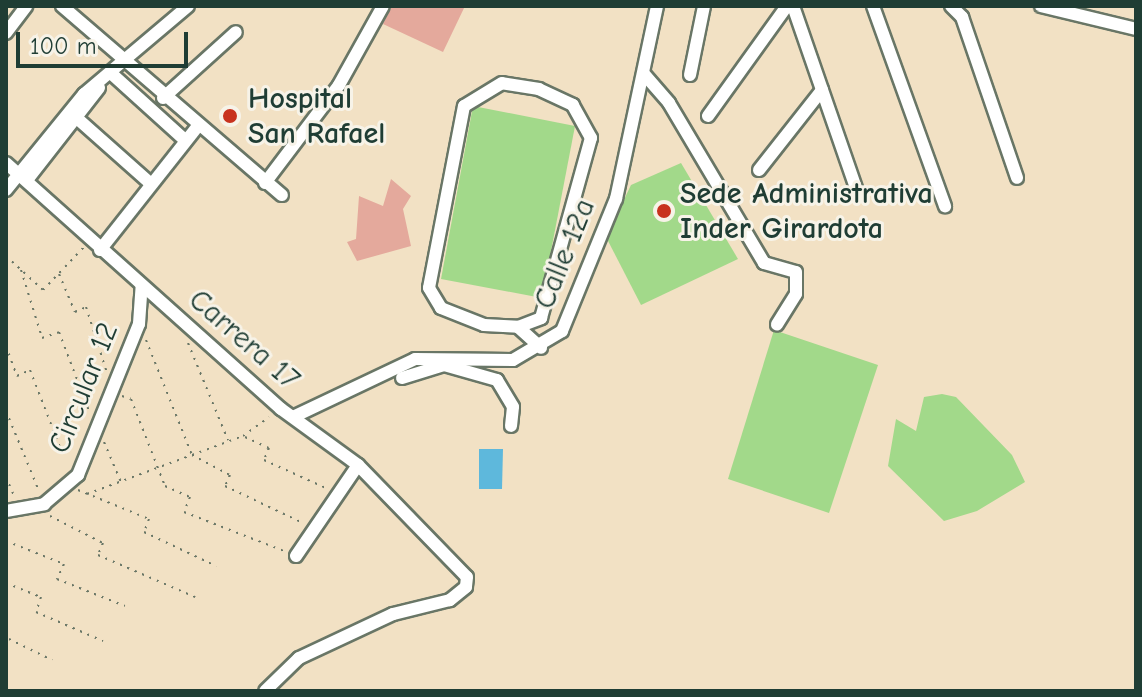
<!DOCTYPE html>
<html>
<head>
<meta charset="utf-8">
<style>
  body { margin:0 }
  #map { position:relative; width:1142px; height:697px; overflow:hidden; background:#f2e1c4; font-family:"Comic Neue",sans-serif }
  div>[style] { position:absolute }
  .green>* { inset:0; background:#a2d98a }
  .water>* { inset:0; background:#5eb8dc }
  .building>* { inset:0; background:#e4a99c }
  .path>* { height:2px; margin-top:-1px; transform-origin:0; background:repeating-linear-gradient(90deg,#697666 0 2px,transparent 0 8px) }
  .roads { filter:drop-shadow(2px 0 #697666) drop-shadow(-2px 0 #697666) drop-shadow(0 2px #697666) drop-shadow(0 -2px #697666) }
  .minor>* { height:12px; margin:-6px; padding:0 6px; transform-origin:6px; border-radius:6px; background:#fff }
  .dots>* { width:22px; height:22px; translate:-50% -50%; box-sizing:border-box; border:4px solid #f7f3e8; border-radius:50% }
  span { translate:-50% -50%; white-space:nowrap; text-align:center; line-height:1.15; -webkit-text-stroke:6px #f7f3e8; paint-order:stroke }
  .poi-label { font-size:30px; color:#1f3d34; font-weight:700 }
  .left { translate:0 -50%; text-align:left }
  .street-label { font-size:30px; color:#1f3d34 }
  .frame { position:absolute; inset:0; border:8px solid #1f3d34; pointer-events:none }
  .scale { position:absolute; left:16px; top:32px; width:172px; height:36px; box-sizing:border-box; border:4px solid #1f3d34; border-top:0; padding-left:10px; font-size:24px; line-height:28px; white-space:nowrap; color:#1f3d34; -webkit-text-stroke:6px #f7f3e8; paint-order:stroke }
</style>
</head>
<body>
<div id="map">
  <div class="green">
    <div style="clip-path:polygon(473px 106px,575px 126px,542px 298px,441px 279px)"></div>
    <div style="clip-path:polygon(681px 163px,738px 259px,641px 305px,606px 237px,631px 185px)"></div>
    <div style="clip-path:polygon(774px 330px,878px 365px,829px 513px,728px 479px)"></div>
    <div style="clip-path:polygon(942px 394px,956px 397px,1012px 455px,1025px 482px,977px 511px,944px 521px,888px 466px,896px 419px,916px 431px,924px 397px)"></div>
  </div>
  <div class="water">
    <div style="clip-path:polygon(479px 449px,503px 449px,502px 489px,479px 489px)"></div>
  </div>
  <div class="building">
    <div style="clip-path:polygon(392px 6px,465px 6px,443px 52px,383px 24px)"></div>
    <div style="clip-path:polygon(391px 179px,411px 196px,403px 209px,411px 246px,357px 261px,347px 242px,356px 239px,359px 196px,383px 206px)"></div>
  </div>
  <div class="path">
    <div style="left:6px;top:256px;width:50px;rotate:42.6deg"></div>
    <div style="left:43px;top:290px;width:59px;rotate:-46.4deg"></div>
    <div style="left:21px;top:270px;width:71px;rotate:72.8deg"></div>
    <div style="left:42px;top:338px;width:18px;rotate:-19deg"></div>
    <div style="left:59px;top:332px;width:85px;rotate:69.2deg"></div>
    <div style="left:59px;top:274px;width:41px;rotate:67.2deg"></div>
    <div style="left:75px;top:312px;width:12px;rotate:-24deg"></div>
    <div style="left:86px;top:307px;width:69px;rotate:72.3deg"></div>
    <div style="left:146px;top:340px;width:124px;rotate:68.2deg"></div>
    <div style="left:192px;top:455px;width:43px;rotate:27.8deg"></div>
    <div style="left:230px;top:475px;width:12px;rotate:114deg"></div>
    <div style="left:225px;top:486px;width:86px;rotate:25.4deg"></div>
    <div style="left:188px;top:343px;width:105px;rotate:67.6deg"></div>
    <div style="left:6px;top:346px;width:32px;rotate:70deg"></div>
    <div style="left:17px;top:376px;width:14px;rotate:-25deg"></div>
    <div style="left:30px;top:370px;width:86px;rotate:68.8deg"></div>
    <div style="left:122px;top:396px;width:9px;rotate:18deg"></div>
    <div style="left:131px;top:399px;width:93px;rotate:68.7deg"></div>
    <div style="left:165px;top:486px;width:27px;rotate:24deg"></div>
    <div style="left:190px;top:497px;width:16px;rotate:112deg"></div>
    <div style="left:184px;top:512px;width:107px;rotate:21.3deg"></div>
    <div style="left:6px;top:411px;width:87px;rotate:67.6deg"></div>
    <div style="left:245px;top:437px;width:26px;rotate:25deg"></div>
    <div style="left:269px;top:448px;width:13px;rotate:113deg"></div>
    <div style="left:264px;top:460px;width:70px;rotate:24.4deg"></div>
    <div style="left:104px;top:442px;width:43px;rotate:67deg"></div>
    <div style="left:6px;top:477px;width:23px;rotate:67deg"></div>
    <div style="left:78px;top:490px;width:77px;rotate:22.2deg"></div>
    <div style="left:149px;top:519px;width:14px;rotate:111deg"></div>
    <div style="left:144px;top:532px;width:80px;rotate:25.3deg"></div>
    <div style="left:87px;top:494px;width:166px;rotate:-20.4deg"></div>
    <div style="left:243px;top:436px;width:32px;rotate:-36deg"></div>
    <div style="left:50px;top:516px;width:59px;rotate:27deg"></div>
    <div style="left:103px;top:543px;width:13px;rotate:113deg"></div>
    <div style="left:98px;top:555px;width:106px;rotate:23.4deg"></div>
    <div style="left:6px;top:541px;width:62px;rotate:21.6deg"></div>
    <div style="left:64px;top:564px;width:17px;rotate:115deg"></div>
    <div style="left:57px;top:579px;width:73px;rotate:21.7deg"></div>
    <div style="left:6px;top:583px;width:38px;rotate:22deg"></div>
    <div style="left:41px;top:597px;width:16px;rotate:108deg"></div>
    <div style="left:36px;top:612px;width:73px;rotate:23.4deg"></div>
    <div style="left:6px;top:607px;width:33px;rotate:90deg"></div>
    <div style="left:9px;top:639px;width:48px;rotate:26deg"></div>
  </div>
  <div class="roads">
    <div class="minor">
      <div style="left:62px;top:6px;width:290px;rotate:40.7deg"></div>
      <div style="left:793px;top:6px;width:193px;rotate:70.9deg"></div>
      <div style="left:873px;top:6px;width:213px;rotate:70.2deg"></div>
      <div style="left:951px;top:6px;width:16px;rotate:45deg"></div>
      <div style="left:962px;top:17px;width:170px;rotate:71.1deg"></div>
      <div style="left:1041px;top:6px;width:98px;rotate:13.6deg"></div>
      <div style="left:6px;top:33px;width:34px;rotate:-53deg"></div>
      <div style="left:644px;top:74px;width:38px;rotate:49deg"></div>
      <div style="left:669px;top:103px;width:186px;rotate:59.3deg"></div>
      <div style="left:764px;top:263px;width:33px;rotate:16deg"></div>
      <div style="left:796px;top:272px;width:22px;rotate:90deg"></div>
      <div style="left:796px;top:294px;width:36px;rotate:122deg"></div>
      <div style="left:113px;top:75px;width:98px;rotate:42.1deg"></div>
      <div style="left:690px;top:75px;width:70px;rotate:-78.5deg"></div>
      <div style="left:163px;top:98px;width:98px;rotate:-42.1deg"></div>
      <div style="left:708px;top:116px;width:135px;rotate:-54.3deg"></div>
      <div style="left:79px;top:120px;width:96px;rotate:41.6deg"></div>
      <div style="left:6px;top:163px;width:369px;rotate:41.8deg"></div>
      <div style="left:281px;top:409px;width:95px;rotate:36deg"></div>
      <div style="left:358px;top:465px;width:156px;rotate:45.8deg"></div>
      <div style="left:467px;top:577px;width:10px;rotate:96deg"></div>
      <div style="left:466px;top:587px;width:21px;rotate:141deg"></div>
      <div style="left:450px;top:600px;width:59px;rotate:166.2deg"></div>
      <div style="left:393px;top:614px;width:104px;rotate:154.9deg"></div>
      <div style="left:299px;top:658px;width:47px;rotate:135.9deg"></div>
      <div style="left:759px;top:170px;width:102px;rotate:-51.8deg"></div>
      <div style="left:27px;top:180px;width:117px;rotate:-52deg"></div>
      <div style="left:265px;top:183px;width:123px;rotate:-52.9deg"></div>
      <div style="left:339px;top:85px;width:90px;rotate:-60.9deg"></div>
      <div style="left:6px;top:190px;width:124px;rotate:-50.9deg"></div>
      <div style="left:84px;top:94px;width:136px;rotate:-40.2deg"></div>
      <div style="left:100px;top:250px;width:158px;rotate:-51.7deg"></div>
      <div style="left:518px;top:327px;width:25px;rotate:-21deg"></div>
      <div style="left:541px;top:318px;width:187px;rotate:-74.5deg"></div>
      <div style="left:591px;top:138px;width:38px;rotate:-119deg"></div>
      <div style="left:573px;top:105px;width:38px;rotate:-155deg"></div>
      <div style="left:539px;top:89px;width:37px;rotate:-171deg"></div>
      <div style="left:502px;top:83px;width:44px;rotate:148.8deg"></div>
      <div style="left:464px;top:106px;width:185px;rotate:100.9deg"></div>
      <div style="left:429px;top:288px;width:23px;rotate:59deg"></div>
      <div style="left:441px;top:308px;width:46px;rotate:21.6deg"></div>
      <div style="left:484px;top:325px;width:34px;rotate:3deg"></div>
      <div style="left:518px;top:327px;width:31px;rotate:42deg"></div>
      <div style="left:402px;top:378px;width:44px;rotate:-17.2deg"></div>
      <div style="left:444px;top:365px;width:55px;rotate:15.8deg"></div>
      <div style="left:497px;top:380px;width:31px;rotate:59deg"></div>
      <div style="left:513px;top:407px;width:19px;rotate:96deg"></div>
      <div style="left:293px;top:417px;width:135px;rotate:-25.4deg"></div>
      <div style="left:415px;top:359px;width:98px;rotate:0.6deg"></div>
      <div style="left:513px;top:360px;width:57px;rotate:-30.6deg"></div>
      <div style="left:562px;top:331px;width:143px;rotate:-67.8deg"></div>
      <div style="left:616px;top:199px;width:197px;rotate:-78deg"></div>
      <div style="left:6px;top:511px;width:39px;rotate:-10deg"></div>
      <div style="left:44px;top:504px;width:45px;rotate:-40.5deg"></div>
      <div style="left:78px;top:475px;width:163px;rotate:-68deg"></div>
      <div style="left:139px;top:324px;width:39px;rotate:-86deg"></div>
      <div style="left:296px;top:556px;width:110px;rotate:-55.7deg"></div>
    </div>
  </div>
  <div class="dots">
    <div style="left:230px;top:116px;background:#c8321e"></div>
    <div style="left:664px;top:211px;background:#c8321e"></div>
  </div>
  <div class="poi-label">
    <span class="left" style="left:248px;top:116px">Hospital<br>San Rafael</span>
    <span class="left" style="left:680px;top:211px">Sede Administrativa<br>Inder Girardota</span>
  </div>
  <div class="street-label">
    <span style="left:565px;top:254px;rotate:-68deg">Calle 12a</span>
    <span style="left:244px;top:340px;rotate:41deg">Carrera 17</span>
    <span style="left:84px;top:388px;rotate:-68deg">Circular 12</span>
  </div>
  <div class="frame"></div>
  <div class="scale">100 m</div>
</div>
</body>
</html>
